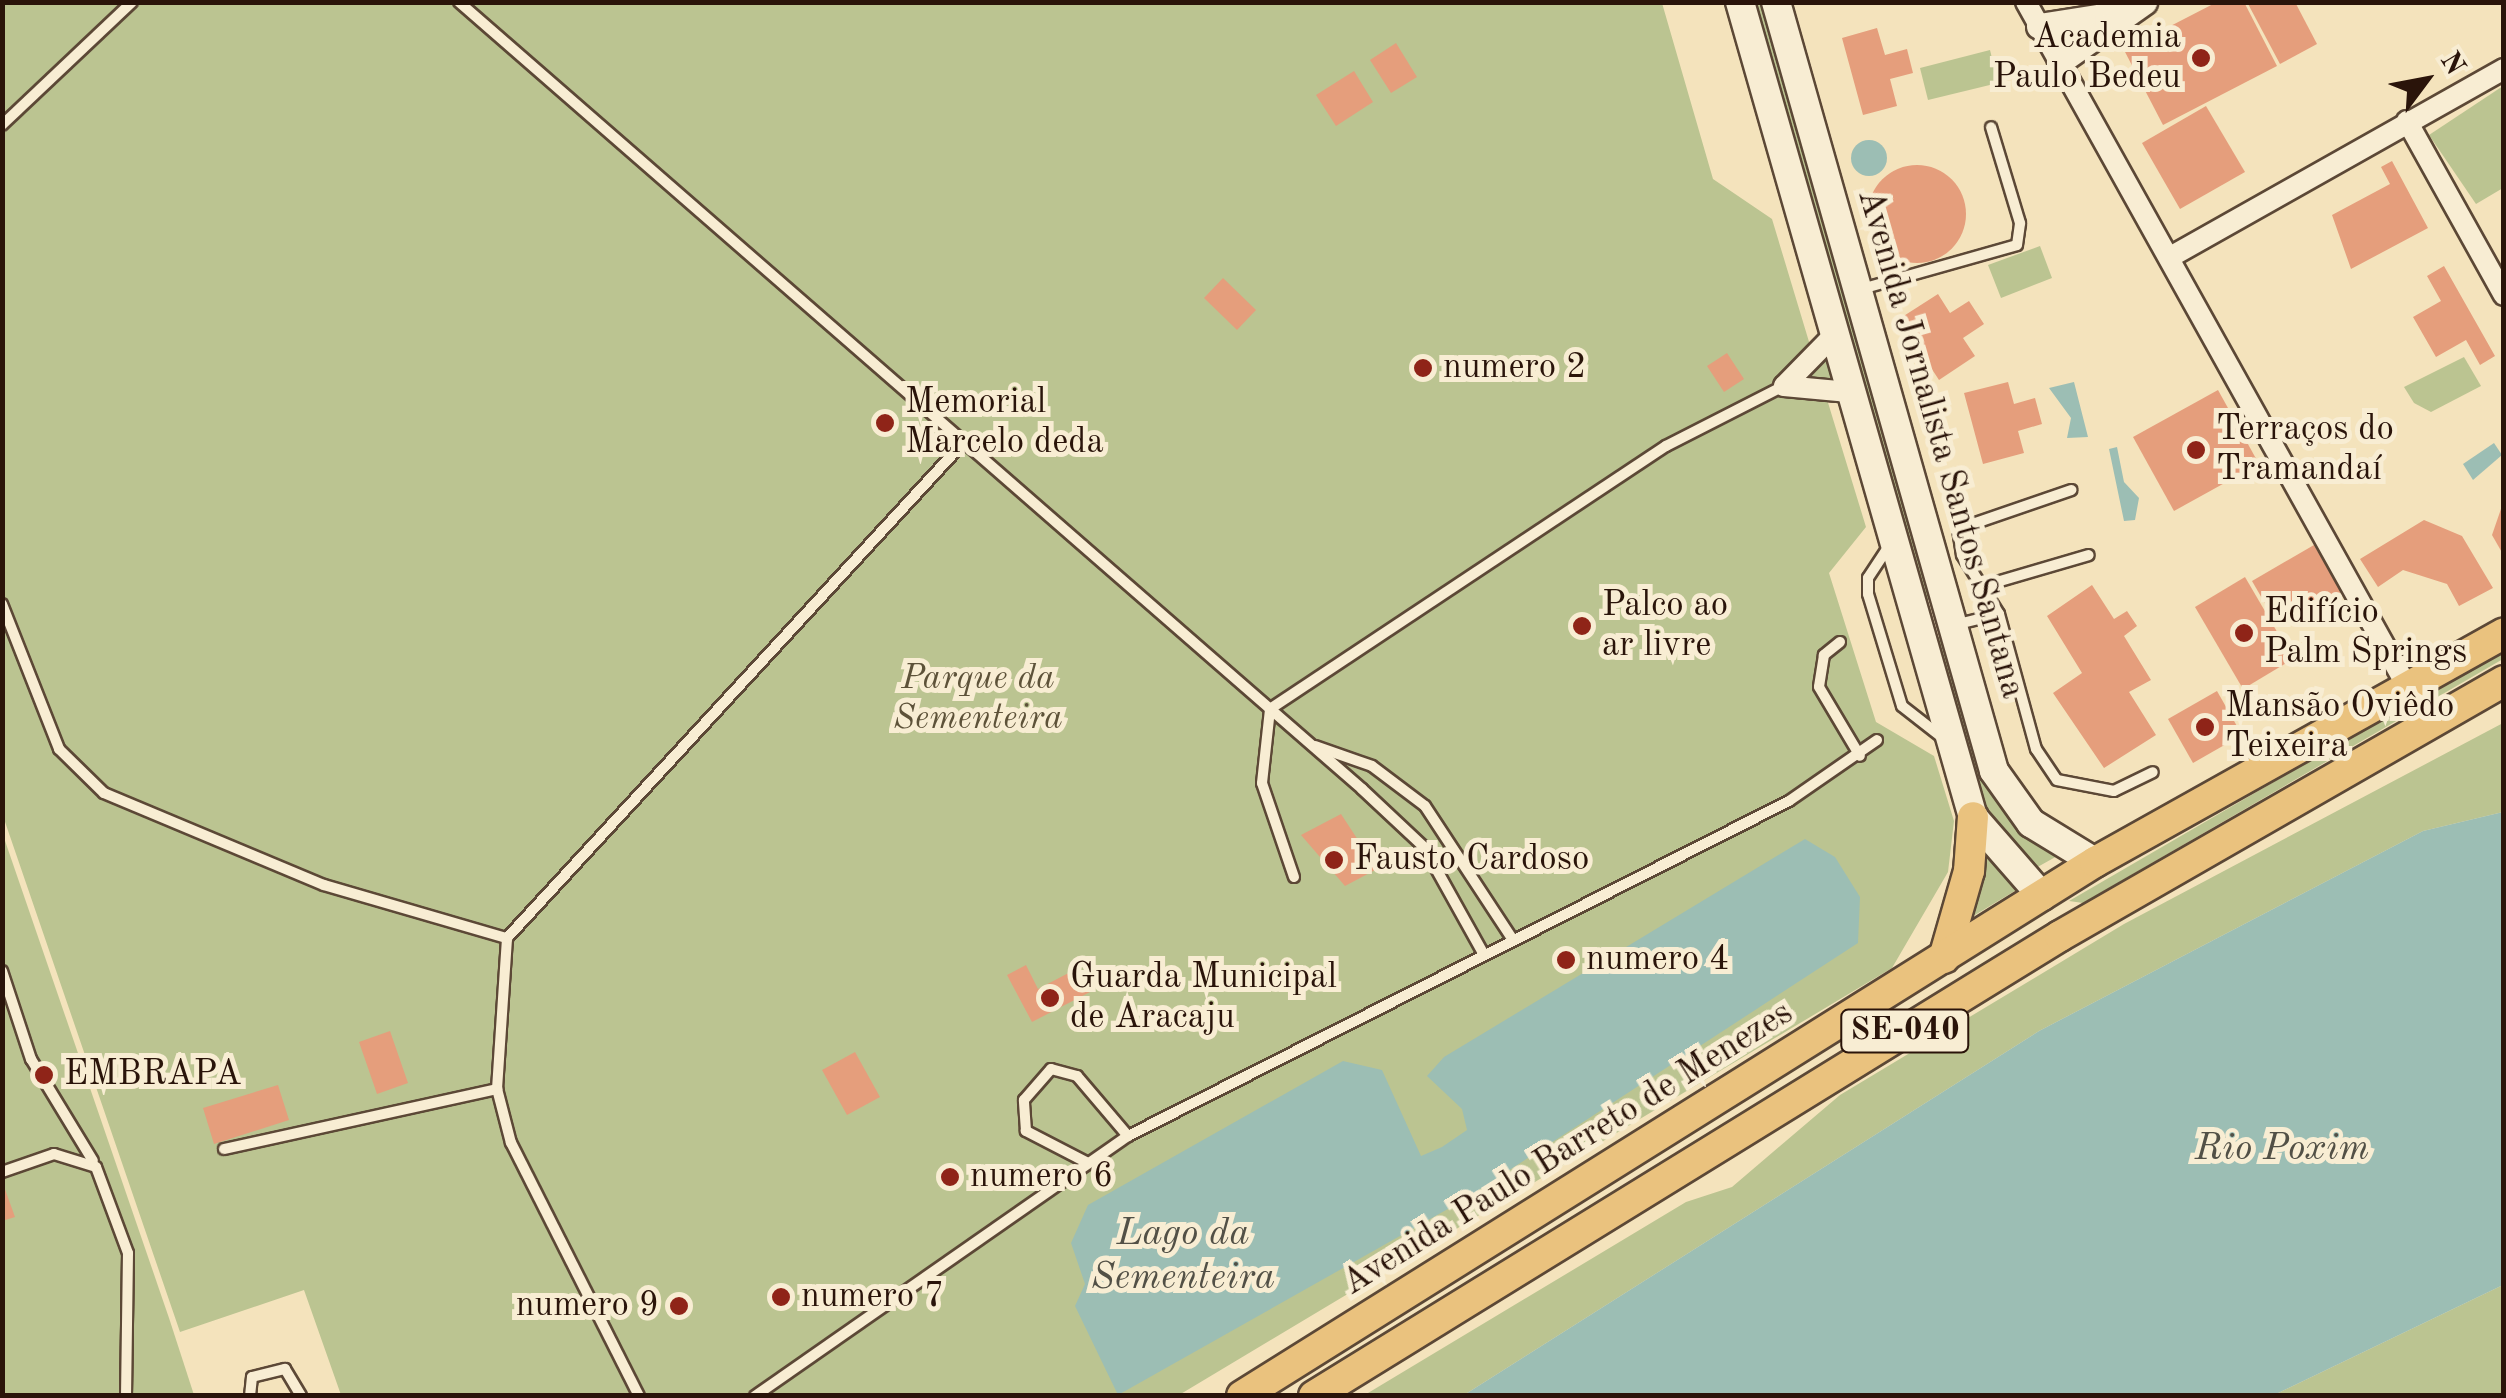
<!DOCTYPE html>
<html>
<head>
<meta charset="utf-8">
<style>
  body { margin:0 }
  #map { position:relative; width:2506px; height:1398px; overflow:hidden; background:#f4e3bc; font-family:"Old Standard TT",serif }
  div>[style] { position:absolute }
  .green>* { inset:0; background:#bbc491 }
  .water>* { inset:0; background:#9cbeb4 }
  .round { border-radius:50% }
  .building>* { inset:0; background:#e59e7c }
  .roads { filter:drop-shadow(2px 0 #5c4836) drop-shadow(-2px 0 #5c4836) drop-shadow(0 2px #5c4836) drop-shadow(0 -2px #5c4836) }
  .service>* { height:10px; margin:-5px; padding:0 5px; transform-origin:5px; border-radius:5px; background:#f8edd3 }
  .minor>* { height:20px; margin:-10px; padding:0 10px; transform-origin:10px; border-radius:10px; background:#f8edd3 }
  .tertiary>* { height:25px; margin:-12.5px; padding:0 12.5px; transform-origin:12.5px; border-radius:12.5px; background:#f8edd3 }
  .secondary>* { height:28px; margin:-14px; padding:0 14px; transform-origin:14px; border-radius:14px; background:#f8edd3 }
  .primary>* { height:30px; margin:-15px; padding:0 15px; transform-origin:15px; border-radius:15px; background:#eac27e }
  .dots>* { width:28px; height:28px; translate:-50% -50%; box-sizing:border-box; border:5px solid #f8edd3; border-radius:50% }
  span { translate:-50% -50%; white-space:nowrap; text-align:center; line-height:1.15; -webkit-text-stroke:10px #f8edd3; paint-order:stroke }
  .shield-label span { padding:2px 8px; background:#f8edd3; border:2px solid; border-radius:8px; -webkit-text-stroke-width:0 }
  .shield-label { font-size:32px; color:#2a140a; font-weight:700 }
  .poi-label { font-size:35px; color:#2a140a }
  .right { translate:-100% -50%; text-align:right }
  .left { translate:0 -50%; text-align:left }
  .street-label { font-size:35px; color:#2a140a }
  .park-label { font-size:35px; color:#5d5239; font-style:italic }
  .water-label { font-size:38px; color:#525046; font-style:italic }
  .frame { position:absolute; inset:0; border:5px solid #2a140a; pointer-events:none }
  .north { position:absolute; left:2376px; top:30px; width:100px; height:100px; -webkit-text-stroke:8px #f8edd3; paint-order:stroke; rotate:58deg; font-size:28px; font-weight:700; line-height:40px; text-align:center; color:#2a140a }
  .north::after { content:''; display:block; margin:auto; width:35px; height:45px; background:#2a140a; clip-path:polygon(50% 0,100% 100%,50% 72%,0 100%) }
</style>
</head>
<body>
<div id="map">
  <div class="green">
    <div style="clip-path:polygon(2px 3px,1662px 3px,1713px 179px,1772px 219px,1816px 365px,1829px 354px,1838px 383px,1822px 383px,1866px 527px,1829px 573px,1876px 722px,1934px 756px,1954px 821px,1948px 872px,1892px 968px,1179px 1395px,341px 1395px,304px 1290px,180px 1332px,3px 816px)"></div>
    <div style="clip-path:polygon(1755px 3px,1767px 3px,1934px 599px,1924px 599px)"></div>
    <div style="clip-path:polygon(1990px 50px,1998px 83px,1928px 100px,1920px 68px)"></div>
    <div style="clip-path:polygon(2503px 86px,2503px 188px,2476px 204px,2429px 135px)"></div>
    <div style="clip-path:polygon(2040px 246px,2052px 278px,2001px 298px,1988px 265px)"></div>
    <div style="clip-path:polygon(2464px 357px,2481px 386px,2431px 412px,2414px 403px,2404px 387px)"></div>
    <div style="clip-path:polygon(1947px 635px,1979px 752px,2059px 855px,2034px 869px,1984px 804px,1935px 638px)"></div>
    <div style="clip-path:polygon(2503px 649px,2503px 659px,2083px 903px,2069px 901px)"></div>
    <div style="clip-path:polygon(2503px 723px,2503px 812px,2423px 831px,2039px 1031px,1464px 1395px,1363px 1396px,1686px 1202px,1732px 1187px,1840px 1095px,2124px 924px)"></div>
    <div style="clip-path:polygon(2px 832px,169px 1318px,194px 1395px,3px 1395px)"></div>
    <div style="clip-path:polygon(1981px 842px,2018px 889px,1960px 924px)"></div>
    <div style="clip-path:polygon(2503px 1285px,2503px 1395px,2274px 1395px)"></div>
  </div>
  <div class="water">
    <div class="round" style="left:1851px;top:140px;width:36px;height:36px"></div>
    <div style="clip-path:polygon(2074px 382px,2088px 437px,2067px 438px,2071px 418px,2049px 388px)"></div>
    <div style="clip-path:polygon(2494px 443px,2502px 455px,2473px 480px,2463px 464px)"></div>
    <div style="clip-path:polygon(2117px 447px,2124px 482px,2139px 498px,2135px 520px,2124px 521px,2109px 449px)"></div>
    <div style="clip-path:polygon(2503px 812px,2503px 1285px,2274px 1395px,1464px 1395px,2039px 1031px,2423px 831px)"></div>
    <div style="clip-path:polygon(1805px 839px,1835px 857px,1860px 897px,1858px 943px,1462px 1201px,1118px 1395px,1075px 1306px,1085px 1284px,1071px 1243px,1088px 1205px,1343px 1061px,1382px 1070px,1421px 1156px,1442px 1147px,1467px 1130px,1462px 1109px,1427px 1076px,1444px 1057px)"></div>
  </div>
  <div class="building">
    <div style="clip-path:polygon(2217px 2px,2244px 2px,2277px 66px,2163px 125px,2124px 50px)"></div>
    <div style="clip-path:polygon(2247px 2px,2295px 2px,2317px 44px,2280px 64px)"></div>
    <div style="clip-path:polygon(1877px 28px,1885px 55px,1907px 49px,1913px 73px,1890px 79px,1897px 106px,1863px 115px,1842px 38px)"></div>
    <div style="clip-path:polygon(1396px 43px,1417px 77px,1391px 93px,1370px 60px)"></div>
    <div style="clip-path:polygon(1354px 71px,1373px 102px,1336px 126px,1316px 95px)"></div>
    <div style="clip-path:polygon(2206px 106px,2245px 172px,2180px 209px,2142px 143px)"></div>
    <div style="clip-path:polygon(2392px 161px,2428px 228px,2351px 269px,2332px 215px,2390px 184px,2381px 167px)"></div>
    <div class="round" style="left:1868px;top:165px;width:98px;height:98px"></div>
    <div style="clip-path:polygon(2444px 266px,2495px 356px,2480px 365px,2466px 340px,2436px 357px,2413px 317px,2441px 301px,2427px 276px)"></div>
    <div style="clip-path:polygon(1223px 278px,1256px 310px,1237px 330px,1204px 298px)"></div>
    <div style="clip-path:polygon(1938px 294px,1950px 313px,1969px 301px,1984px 324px,1963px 338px,1975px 356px,1939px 380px,1899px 319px)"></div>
    <div style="clip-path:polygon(1727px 353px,1744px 379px,1724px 392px,1707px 366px)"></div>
    <div style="clip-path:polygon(2008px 382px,2014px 404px,2035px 398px,2042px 424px,2018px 431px,2024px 453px,1983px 464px,1964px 393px)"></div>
    <div style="clip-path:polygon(2218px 390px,2259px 464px,2174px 511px,2133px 437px)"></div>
    <div style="clip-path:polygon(2503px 503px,2504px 503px,2504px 556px,2492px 535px)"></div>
    <div style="clip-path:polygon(2424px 520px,2462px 536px,2493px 588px,2459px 606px,2447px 584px,2403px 570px,2378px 587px,2360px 559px)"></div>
    <div style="clip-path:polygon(2314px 545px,2341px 592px,2278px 626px,2252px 581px)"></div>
    <div style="clip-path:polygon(2245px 577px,2293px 659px,2243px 689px,2195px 607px)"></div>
    <div style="clip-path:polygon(2092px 585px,2114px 619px,2127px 611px,2137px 626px,2124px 636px,2151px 680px,2129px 692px,2156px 735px,2104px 768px,2053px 693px,2082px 673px,2047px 616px)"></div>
    <div style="clip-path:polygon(2217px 691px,2242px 735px,2193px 763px,2168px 719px)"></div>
    <div style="clip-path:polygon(1341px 814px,1377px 869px,1345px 886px,1301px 835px)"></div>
    <div style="clip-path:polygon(1026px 965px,1038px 989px,1078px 968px,1090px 992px,1032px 1022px,1007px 975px)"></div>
    <div style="clip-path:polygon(390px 1031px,408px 1083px,377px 1094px,359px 1042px)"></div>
    <div style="clip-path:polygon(855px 1052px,880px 1097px,847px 1115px,822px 1070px)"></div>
    <div style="clip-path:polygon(278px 1085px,289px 1120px,214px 1144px,203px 1108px)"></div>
    <div style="clip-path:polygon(2px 1181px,15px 1217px,2px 1221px)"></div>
  </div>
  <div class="roads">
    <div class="service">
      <div style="left:459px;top:2px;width:1198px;rotate:41.07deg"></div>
      <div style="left:1362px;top:789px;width:85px;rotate:43.1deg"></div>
      <div style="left:1424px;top:847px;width:119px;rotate:60.9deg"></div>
      <div style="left:2px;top:125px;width:179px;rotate:-43.4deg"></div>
      <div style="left:1858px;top:290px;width:165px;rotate:-15.8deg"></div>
      <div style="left:2017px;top:245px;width:22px;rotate:-82deg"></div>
      <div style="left:2020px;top:223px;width:100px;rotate:-106.8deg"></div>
      <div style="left:1891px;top:543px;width:42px;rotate:123.3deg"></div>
      <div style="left:1868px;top:578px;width:16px;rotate:90deg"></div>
      <div style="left:1868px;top:594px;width:117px;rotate:73.1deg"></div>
      <div style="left:1902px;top:706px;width:52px;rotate:38deg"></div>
      <div style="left:1983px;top:586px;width:110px;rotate:-16.3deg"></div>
      <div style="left:2px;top:604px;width:156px;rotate:68.5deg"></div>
      <div style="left:59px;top:749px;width:63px;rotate:44.4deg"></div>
      <div style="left:104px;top:793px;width:238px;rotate:22.7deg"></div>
      <div style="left:324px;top:885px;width:191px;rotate:16.2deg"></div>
      <div style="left:1999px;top:614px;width:70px;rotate:-122.1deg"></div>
      <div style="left:1962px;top:555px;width:26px;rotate:-99deg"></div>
      <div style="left:1958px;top:529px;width:120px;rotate:-19deg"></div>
      <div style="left:1954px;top:625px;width:46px;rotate:-13.7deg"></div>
      <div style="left:1999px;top:614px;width:140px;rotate:74.7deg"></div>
      <div style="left:2036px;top:749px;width:37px;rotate:56deg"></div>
      <div style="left:2057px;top:780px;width:58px;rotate:10.9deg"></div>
      <div style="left:2114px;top:791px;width:43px;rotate:-26deg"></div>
      <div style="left:1840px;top:642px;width:21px;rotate:141deg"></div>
      <div style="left:1824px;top:655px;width:32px;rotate:99deg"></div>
      <div style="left:1819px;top:687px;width:80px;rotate:59.3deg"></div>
      <div style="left:1315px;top:746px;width:60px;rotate:19.3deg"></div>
      <div style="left:1372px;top:766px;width:66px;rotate:37deg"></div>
      <div style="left:1425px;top:806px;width:157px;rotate:56.7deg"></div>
      <div style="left:1294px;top:877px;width:99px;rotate:-108.8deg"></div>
      <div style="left:1262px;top:783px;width:74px;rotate:-83.8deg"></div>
      <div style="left:1270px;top:709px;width:475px;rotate:-33.6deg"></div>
      <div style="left:1666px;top:446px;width:132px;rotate:-27deg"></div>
      <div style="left:2px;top:971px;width:93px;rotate:71.8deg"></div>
      <div style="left:31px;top:1059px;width:119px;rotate:58.7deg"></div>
      <div style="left:224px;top:1149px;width:280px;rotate:-12.4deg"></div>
      <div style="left:1086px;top:1162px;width:68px;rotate:-152.7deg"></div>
      <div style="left:1026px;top:1131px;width:31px;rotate:-94deg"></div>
      <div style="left:1024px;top:1100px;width:41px;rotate:-48.9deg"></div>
      <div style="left:1051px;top:1069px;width:27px;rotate:15deg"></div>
      <div style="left:1077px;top:1076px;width:79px;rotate:49.6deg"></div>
      <div style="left:2px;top:1172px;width:55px;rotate:-19.1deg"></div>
      <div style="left:54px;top:1154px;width:44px;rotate:17.2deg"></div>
      <div style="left:96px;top:1167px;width:92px;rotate:69.6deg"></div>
      <div style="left:128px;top:1253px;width:143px;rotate:90.8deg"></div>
      <div style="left:250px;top:1396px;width:19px;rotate:-84deg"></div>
      <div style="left:252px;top:1377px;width:34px;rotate:-14deg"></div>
      <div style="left:285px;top:1369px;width:31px;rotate:59deg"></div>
      <div style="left:639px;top:1396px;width:284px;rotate:-116.8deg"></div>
      <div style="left:511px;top:1143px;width:56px;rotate:-104.5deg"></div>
      <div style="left:497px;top:1089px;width:151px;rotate:-86.2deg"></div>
      <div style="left:507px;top:938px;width:672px;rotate:-47.35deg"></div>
      <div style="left:755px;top:1396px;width:455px;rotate:-34.9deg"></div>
      <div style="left:1128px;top:1136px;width:741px;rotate:-26.88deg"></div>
      <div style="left:1789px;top:801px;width:107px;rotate:-34.7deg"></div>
    </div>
    <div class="minor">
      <div style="left:2026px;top:2px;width:785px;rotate:60.89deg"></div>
      <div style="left:2407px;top:121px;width:199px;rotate:60.9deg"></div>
      <div style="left:2172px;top:256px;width:381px;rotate:-29.4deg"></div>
      <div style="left:1784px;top:386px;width:70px;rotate:-45.6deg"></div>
      <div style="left:1784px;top:386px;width:65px;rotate:5.3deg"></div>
    </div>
    <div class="tertiary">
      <div style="left:2039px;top:26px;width:84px;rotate:-8.9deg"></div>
      <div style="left:2060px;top:61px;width:103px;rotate:-35.1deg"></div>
    </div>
    <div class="secondary">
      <div style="left:1740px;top:2px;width:848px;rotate:74.05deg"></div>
      <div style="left:1973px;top:817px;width:105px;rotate:48.9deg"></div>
      <div style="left:1776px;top:2px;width:799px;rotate:74.17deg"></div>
      <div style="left:1994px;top:771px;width:64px;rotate:54.6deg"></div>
      <div style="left:2031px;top:823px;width:75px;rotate:31.4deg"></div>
    </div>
    <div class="primary">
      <div style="left:1944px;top:958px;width:91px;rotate:-74deg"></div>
      <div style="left:1969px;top:871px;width:54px;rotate:-85.8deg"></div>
      <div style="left:1242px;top:1396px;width:1006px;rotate:-32.05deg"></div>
      <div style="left:2095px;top:862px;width:469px;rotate:-29.2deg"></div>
      <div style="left:1314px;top:1396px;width:876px;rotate:-31.66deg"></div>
      <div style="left:2060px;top:936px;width:512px;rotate:-29.87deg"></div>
    </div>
  </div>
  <div class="dots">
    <div style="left:2201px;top:58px;background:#8f2418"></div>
    <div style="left:1423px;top:368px;background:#8f2418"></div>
    <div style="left:885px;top:423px;background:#8f2418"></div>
    <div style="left:2196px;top:450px;background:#8f2418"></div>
    <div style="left:1582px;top:626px;background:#8f2418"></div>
    <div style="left:2244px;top:633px;background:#8f2418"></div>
    <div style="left:2205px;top:727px;background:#8f2418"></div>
    <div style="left:1334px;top:860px;background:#8f2418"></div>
    <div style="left:1566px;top:960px;background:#8f2418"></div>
    <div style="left:1050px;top:998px;background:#8f2418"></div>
    <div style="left:44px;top:1075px;background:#8f2418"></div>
    <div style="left:950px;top:1177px;background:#8f2418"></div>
    <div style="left:781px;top:1297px;background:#8f2418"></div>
    <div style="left:679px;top:1306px;background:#8f2418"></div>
  </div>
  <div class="shield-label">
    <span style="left:1905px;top:1031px">SE-040</span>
  </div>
  <div class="poi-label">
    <span class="right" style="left:2181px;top:58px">Academia<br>Paulo Bedeu</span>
    <span class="left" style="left:1443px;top:368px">numero 2</span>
    <span class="left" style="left:905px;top:423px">Memorial<br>Marcelo deda</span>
    <span class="left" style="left:2216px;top:450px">Terraços do<br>Tramandaí</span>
    <span class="left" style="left:1602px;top:626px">Palco ao<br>ar livre</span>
    <span class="left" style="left:2264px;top:633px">Edifício<br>Palm Springs</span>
    <span class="left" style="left:2225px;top:727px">Mansão Oviêdo<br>Teixeira</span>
    <span class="left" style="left:1354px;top:860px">Fausto Cardoso</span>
    <span class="left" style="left:1586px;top:960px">numero 4</span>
    <span class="left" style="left:1070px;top:998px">Guarda Municipal<br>de Aracaju</span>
    <span class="left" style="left:64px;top:1075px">EMBRAPA</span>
    <span class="left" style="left:970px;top:1177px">numero 6</span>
    <span class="left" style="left:801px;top:1297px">numero 7</span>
    <span class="right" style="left:659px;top:1306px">numero 9</span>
  </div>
  <div class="street-label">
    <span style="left:1940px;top:444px;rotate:74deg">Avenida Jornalista Santos Santana</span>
    <span style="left:1568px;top:1149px;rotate:-32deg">Avenida Paulo Barreto de Menezes</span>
  </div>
  <div class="park-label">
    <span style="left:978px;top:699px">Parque da<br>Sementeira</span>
  </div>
  <div class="water-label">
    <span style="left:2282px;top:1150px">Rio Poxim</span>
    <span style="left:1183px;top:1257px">Lago da<br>Sementeira</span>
  </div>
  <div class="frame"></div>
  <div class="north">N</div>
</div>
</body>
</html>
